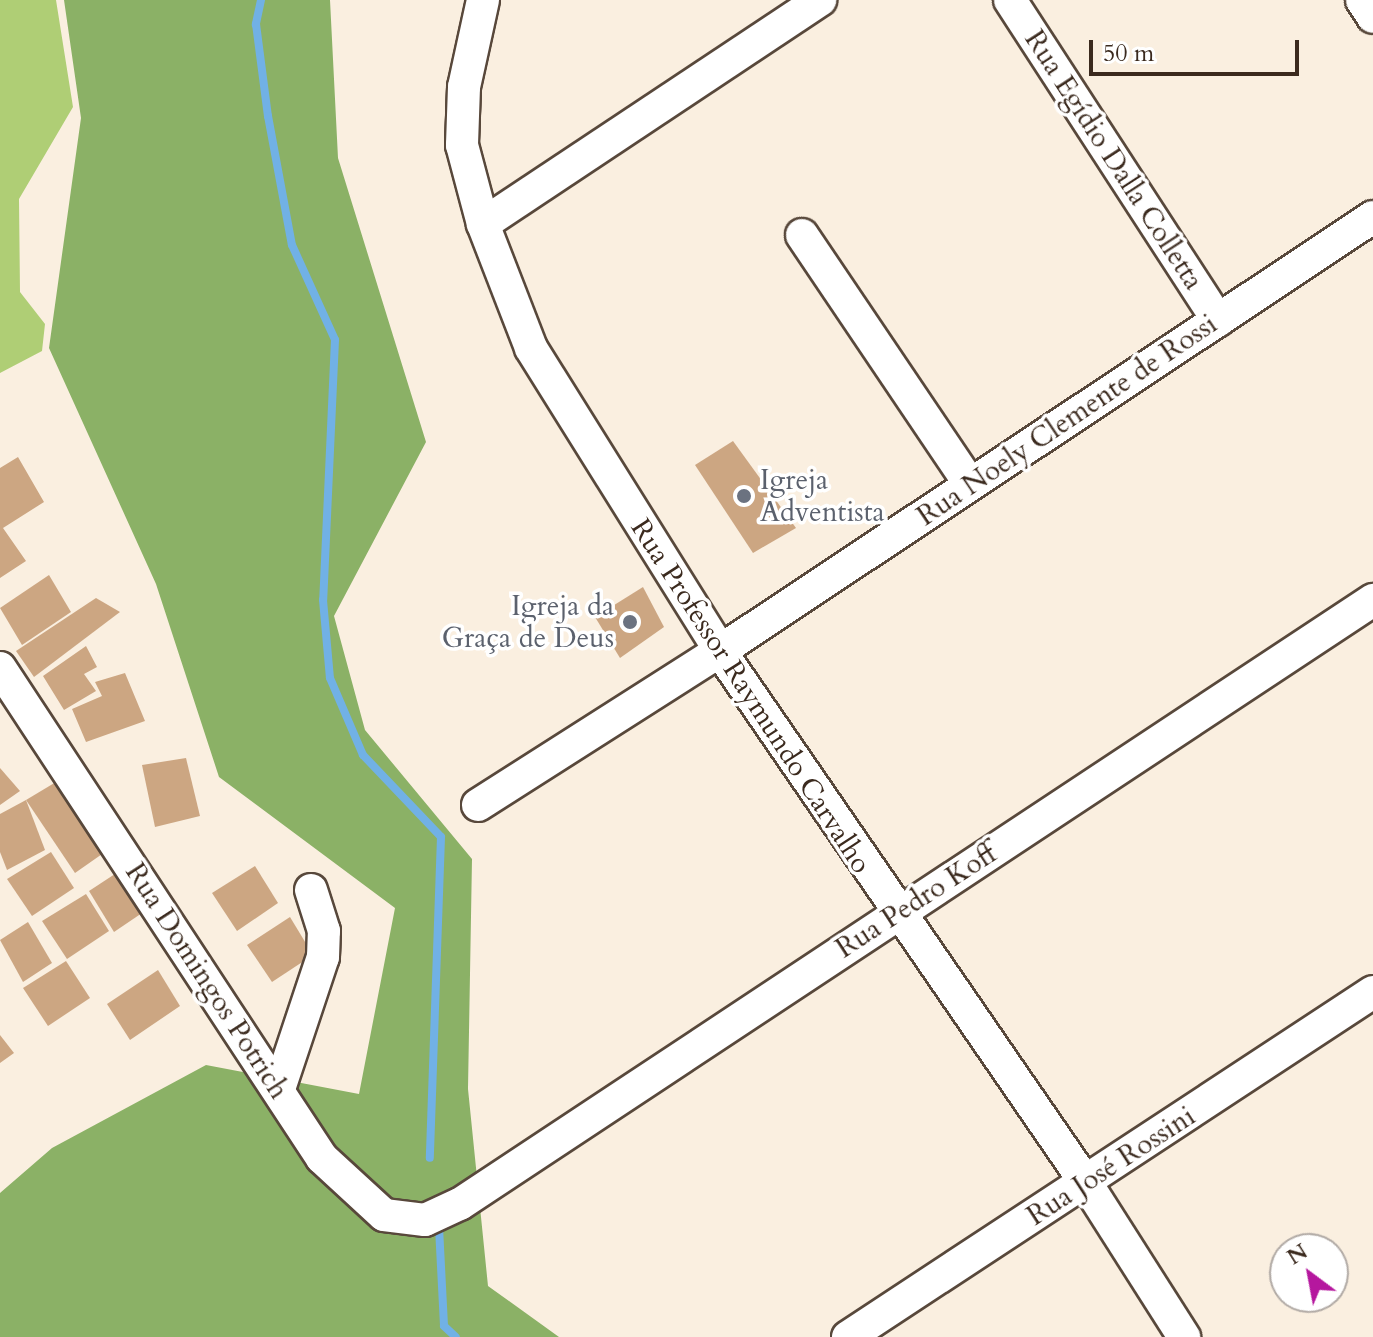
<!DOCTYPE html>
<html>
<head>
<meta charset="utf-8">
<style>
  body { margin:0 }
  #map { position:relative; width:1373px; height:1337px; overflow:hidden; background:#faefe0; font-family:Cardo,serif }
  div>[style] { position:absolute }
  .green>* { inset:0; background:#afce75 }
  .forest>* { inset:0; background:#8bb166 }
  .stream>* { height:8px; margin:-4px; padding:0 4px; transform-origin:4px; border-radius:4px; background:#71b1e5 }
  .building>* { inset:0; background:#cca682 }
  .roads { filter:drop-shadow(2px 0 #58483b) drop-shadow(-2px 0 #58483b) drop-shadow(0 2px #58483b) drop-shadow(0 -2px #58483b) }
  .minor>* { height:32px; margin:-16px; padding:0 16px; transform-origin:16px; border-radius:16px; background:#fff }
  .dots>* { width:22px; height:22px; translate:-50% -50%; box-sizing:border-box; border:4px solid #fff; border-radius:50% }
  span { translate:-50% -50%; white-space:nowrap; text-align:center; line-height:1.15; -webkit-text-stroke:7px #fff; paint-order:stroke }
  .street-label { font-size:28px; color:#3b2a1e }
  .worship-label { font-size:28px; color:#5b616d }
  .left { translate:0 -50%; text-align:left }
  .right { translate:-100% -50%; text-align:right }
  .north { position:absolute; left:1269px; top:1233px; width:80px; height:80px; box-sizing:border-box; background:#fff; border:2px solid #b1aaa5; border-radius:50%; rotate:328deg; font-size:22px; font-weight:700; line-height:32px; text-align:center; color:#3b2a1e }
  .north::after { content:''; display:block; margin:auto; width:28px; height:36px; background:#b5179e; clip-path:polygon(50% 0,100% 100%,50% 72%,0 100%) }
  .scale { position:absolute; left:1089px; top:40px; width:210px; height:36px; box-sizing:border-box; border:4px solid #3b2a1e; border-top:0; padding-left:10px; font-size:24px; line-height:28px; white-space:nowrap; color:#3b2a1e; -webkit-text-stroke:6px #fff; paint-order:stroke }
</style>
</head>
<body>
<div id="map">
  <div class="green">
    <div style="clip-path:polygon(0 0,56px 0,73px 107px,19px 199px,20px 292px,45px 324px,42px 351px,0 373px)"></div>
  </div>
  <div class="forest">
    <div style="clip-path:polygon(64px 0,330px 0,338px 158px,426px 442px,334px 616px,365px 730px,472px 859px,468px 1089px,488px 1286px,559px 1337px,0 1337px,0 1193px,52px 1148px,206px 1065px,359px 1094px,395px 908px,219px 777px,156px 584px,49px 348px,81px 118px)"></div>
  </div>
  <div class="stream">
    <div style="left:261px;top:0;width:25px;rotate:102deg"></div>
    <div style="left:256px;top:24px;width:93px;rotate:82.6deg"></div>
    <div style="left:268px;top:116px;width:131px;rotate:79.5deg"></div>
    <div style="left:292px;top:245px;width:104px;rotate:65.6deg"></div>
    <div style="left:335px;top:340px;width:260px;rotate:92.6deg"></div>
    <div style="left:323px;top:600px;width:78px;rotate:84.9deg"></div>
    <div style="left:330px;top:678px;width:84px;rotate:66.8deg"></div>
    <div style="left:363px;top:755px;width:113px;rotate:46.4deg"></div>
    <div style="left:441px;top:837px;width:321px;rotate:92deg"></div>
    <div style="left:439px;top:1227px;width:99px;rotate:87.1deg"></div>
    <div style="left:444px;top:1326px;width:16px;rotate:43deg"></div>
  </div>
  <div class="building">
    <div style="clip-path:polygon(733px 441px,796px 528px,753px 553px,695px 465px)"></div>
    <div style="clip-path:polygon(18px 457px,44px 502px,3px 528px,26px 561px,0 578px,0 468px)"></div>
    <div style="clip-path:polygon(49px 575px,71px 612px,22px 645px,0 608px)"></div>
    <div style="clip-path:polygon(643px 587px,664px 627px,620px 658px,595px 617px)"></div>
    <div style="clip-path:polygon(96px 598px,120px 612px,34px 677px,16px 651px)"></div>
    <div style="clip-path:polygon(86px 646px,97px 667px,84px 674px,96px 691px,64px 710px,43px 676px)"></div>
    <div style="clip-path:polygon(125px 673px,145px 721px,86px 742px,72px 709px,102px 696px,95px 682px)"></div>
    <div style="clip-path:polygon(186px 758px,200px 816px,155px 827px,142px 765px)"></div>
    <div style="clip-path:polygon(0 768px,20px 791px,0 805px)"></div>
    <div style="clip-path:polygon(56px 782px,105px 852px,75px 873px,26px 800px)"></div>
    <div style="clip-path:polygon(26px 800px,45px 850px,7px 870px,0 852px,0 814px)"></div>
    <div style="clip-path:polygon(51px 852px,74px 888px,32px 916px,7px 879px)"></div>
    <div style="clip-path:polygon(255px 866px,278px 903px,237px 931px,212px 893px)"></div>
    <div style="clip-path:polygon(118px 872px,145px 911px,114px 932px,89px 891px)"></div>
    <div style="clip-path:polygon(86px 894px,109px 931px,67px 959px,42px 921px)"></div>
    <div style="clip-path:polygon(290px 917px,313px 955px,272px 982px,247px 945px)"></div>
    <div style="clip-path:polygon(28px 922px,52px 963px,23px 982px,0 940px)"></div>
    <div style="clip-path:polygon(66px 961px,90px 998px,48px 1026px,23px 988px)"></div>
    <div style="clip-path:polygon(158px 970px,180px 1006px,130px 1040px,107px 1004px)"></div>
    <div style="clip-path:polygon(0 1035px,14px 1053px,0 1063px)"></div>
  </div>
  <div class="roads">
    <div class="minor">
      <div style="left:483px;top:0;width:89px;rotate:102.3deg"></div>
      <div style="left:464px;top:87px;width:58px;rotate:92deg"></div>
      <div style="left:462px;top:145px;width:82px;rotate:75.1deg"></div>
      <div style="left:483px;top:224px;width:133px;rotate:68.8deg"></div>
      <div style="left:531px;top:348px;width:357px;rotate:58deg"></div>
      <div style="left:720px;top:651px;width:646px;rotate:55.47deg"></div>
      <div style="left:1086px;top:1183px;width:183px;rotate:57.5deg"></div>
      <div style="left:1010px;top:0;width:382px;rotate:57deg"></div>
      <div style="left:1362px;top:0;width:20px;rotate:57deg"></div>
      <div style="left:483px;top:224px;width:405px;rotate:-33.6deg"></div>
      <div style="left:802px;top:235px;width:300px;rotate:56deg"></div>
      <div style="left:0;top:668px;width:586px;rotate:56.69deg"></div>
      <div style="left:322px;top:1158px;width:84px;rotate:42.6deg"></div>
      <div style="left:384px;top:1215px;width:41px;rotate:7deg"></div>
      <div style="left:425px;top:1220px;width:38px;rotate:-25deg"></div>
      <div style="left:460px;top:1204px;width:1095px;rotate:-33.49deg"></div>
      <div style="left:478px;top:805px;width:287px;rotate:-32.5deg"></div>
      <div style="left:720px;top:651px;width:784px;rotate:-33.61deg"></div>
      <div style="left:279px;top:1089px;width:139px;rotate:-71.6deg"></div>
      <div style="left:323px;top:957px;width:26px;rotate:-88deg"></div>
      <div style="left:324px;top:931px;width:43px;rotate:-107.6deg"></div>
      <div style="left:848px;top:1337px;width:628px;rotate:-33.31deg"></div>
    </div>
  </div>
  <div class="dots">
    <div style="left:744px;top:496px;background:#6b7280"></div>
    <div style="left:630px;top:622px;background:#6b7280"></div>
  </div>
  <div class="street-label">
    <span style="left:1114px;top:160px;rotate:57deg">Rua Egídio Dalla Colletta</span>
    <span style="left:1067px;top:420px;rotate:-34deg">Rua Noely Clemente de Rossi</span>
    <span style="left:751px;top:696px;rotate:57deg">Rua Professor Raymundo Carvalho</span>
    <span style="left:916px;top:901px;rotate:-33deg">Rua Pedro Koff</span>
    <span style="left:207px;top:981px;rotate:57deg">Rua Domingos Potrich</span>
    <span style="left:1111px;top:1166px;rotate:-33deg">Rua José Rossini</span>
  </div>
  <div class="worship-label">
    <span class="left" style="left:760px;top:496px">Igreja<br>Adventista</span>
    <span class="right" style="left:614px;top:622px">Igreja da<br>Graça de Deus</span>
  </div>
  <div class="north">N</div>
  <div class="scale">50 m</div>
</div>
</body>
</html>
